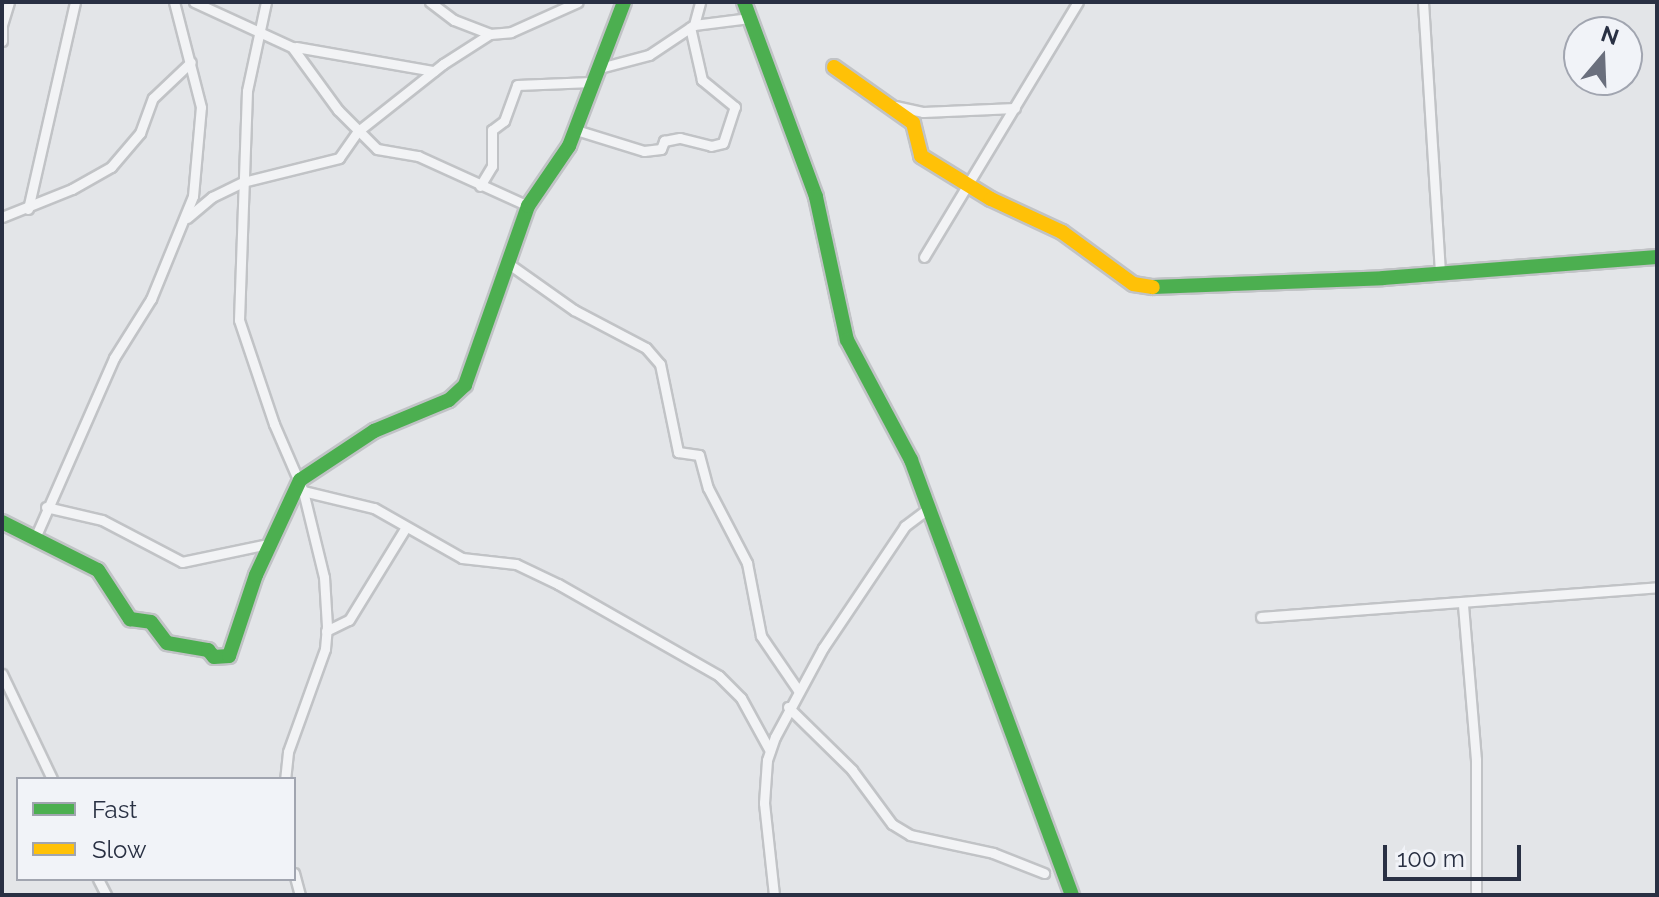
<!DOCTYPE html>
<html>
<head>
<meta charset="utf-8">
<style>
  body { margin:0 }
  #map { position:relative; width:1659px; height:897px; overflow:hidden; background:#e3e5e8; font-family:Raleway,sans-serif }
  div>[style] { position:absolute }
  .roads { filter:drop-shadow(2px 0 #c1c3c6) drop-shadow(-2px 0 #c1c3c6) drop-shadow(0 2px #c1c3c6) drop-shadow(0 -2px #c1c3c6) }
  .street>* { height:9px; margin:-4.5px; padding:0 4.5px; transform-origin:4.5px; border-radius:4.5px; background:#f2f3f5 }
  .fast>* { height:14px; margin:-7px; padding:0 7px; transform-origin:7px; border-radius:7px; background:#4caf50 }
  .slow>* { height:14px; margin:-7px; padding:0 7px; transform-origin:7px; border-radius:7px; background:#ffc107 }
  span { translate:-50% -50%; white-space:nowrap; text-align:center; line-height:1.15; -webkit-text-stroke:7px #f1f3f8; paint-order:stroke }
  .frame { position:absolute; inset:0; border:4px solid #293043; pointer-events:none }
  .legend { position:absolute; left:16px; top:777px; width:280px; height:104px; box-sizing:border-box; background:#f1f3f8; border:2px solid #a1a5b0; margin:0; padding:10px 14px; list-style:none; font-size:24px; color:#293043 }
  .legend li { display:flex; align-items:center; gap:16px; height:40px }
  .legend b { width:40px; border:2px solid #a1a5b0 }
  .north { position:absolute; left:1563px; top:16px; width:80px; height:80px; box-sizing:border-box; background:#f1f3f8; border:2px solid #a1a5b0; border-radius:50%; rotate:19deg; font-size:22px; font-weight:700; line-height:32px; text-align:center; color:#293043 }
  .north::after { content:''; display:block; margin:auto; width:28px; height:36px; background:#6a6f7d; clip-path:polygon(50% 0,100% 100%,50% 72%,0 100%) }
  .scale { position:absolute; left:1383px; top:845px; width:138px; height:36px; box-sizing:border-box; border:4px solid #293043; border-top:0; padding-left:10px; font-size:24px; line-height:28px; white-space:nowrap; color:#293043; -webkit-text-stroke:6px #f1f3f8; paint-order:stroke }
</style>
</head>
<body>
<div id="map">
  <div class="roads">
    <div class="street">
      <div style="left:194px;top:2px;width:108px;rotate:24.7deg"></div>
      <div style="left:292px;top:47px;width:78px;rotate:53.9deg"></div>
      <div style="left:338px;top:110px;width:55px;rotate:45deg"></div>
      <div style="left:377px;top:149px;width:42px;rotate:9.7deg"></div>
      <div style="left:418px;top:156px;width:121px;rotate:24.4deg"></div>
      <div style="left:266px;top:2px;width:91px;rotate:102.1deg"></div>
      <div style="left:247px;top:91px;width:229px;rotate:92deg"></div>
      <div style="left:239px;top:320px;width:110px;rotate:71.4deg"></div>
      <div style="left:274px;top:424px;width:73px;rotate:66.6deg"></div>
      <div style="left:303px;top:491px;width:89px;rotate:76.3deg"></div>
      <div style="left:324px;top:577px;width:49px;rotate:86.5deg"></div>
      <div style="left:327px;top:626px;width:23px;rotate:95deg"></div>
      <div style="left:325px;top:649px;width:109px;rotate:109.8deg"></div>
      <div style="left:288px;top:752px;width:27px;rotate:96deg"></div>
      <div style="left:430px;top:2px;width:30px;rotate:37deg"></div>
      <div style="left:454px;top:20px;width:39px;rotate:21deg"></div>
      <div style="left:490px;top:34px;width:21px;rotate:-5deg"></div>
      <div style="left:511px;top:32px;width:73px;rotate:-24.1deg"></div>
      <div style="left:1423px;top:2px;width:273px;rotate:86.4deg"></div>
      <div style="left:2px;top:25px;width:24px;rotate:-73deg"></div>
      <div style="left:694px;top:25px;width:24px;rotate:-75deg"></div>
      <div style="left:2px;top:26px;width:15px;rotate:90deg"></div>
      <div style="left:296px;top:47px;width:140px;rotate:9.9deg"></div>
      <div style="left:596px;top:69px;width:55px;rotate:-14.8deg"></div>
      <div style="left:649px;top:55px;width:54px;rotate:-33.7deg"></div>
      <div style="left:694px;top:25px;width:56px;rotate:-7.1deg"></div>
      <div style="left:895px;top:106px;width:29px;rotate:12deg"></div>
      <div style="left:923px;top:112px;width:92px;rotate:-2.5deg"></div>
      <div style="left:576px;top:130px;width:71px;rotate:17.2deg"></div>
      <div style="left:644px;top:151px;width:17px;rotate:-7deg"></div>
      <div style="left:661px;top:149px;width:9px;rotate:-69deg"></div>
      <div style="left:664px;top:141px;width:16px;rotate:-11deg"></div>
      <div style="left:680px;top:138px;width:32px;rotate:14deg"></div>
      <div style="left:711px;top:146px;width:12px;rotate:-14deg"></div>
      <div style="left:723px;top:143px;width:38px;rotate:-72deg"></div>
      <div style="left:735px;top:107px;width:43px;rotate:-140.7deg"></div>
      <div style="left:702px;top:80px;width:54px;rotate:-102.8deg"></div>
      <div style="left:480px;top:186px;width:23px;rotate:-59deg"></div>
      <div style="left:492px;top:166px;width:36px;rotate:-90deg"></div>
      <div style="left:492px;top:130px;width:15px;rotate:-37deg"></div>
      <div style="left:504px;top:121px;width:38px;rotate:-70deg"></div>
      <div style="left:517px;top:85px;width:75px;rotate:-2.3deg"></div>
      <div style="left:28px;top:209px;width:212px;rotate:-77.2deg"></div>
      <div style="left:2px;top:217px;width:75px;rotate:-21.8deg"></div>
      <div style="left:72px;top:189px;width:45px;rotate:-29.4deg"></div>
      <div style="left:111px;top:167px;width:45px;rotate:-49.5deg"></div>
      <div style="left:140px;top:133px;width:37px;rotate:-70deg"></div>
      <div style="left:153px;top:98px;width:52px;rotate:-43.5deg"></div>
      <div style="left:187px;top:218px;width:33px;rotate:-40deg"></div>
      <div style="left:212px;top:197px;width:34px;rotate:-26deg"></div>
      <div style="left:243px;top:182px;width:99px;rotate:-14deg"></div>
      <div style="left:339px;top:158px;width:32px;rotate:-55deg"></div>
      <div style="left:357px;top:132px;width:110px;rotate:-38.3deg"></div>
      <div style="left:443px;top:64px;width:56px;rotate:-32.6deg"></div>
      <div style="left:924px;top:257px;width:298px;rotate:-58.9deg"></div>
      <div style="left:509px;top:264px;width:80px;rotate:35.3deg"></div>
      <div style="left:574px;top:310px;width:81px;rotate:27.8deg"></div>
      <div style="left:646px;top:348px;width:21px;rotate:49deg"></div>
      <div style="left:660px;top:364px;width:90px;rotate:78.4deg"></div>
      <div style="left:678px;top:452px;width:21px;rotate:8deg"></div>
      <div style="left:699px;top:455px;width:34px;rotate:75deg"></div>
      <div style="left:708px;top:488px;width:85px;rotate:62.5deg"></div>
      <div style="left:747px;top:563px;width:74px;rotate:79.1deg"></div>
      <div style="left:761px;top:636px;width:65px;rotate:55.6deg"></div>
      <div style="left:303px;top:491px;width:73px;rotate:13.5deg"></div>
      <div style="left:374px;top:508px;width:101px;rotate:29.6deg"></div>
      <div style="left:462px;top:558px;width:54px;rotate:6.3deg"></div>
      <div style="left:516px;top:564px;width:47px;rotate:25.5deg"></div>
      <div style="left:558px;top:584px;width:185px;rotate:29.7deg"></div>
      <div style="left:719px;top:676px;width:31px;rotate:45deg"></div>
      <div style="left:741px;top:698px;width:60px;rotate:61.3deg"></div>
      <div style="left:46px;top:507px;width:57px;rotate:13.1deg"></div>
      <div style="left:102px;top:520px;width:90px;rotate:27.7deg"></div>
      <div style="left:182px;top:562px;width:92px;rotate:-11.9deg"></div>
      <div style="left:35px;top:538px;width:197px;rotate:-66.3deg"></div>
      <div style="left:114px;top:358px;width:70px;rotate:-57.9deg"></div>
      <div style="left:151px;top:299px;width:111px;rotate:-67.8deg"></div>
      <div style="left:193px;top:196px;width:89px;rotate:-84.9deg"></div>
      <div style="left:201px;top:107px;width:108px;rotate:-104.4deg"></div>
      <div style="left:1463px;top:605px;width:156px;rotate:85.2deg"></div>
      <div style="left:1476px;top:760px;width:135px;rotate:90deg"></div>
      <div style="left:1261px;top:617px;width:397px;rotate:-4.3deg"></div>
      <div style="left:326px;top:631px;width:25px;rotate:-26deg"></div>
      <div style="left:349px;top:620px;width:109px;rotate:-58.5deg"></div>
      <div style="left:2px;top:674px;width:116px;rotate:64.5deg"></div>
      <div style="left:788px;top:707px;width:90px;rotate:44.5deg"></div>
      <div style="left:852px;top:770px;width:67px;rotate:53.5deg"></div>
      <div style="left:892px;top:824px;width:21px;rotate:31deg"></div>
      <div style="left:910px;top:835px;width:85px;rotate:12.2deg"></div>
      <div style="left:993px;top:853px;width:55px;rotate:21.4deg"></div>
      <div style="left:294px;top:873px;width:23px;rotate:75deg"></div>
      <div style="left:98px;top:879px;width:18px;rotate:63deg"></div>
      <div style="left:774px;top:895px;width:93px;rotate:-96.2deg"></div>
      <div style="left:764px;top:803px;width:43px;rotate:-86deg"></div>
      <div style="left:767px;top:760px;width:24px;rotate:-71deg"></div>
      <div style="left:775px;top:737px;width:101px;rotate:-61.7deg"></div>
      <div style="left:823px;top:648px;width:147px;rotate:-56.1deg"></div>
      <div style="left:905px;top:526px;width:31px;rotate:-37deg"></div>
    </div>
    <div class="fast">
      <div style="left:744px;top:2px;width:208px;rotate:69.7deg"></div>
      <div style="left:816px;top:197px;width:146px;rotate:77.8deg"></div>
      <div style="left:847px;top:340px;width:136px;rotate:61.9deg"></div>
      <div style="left:911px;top:460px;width:464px;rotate:69.7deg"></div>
      <div style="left:1153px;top:287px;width:230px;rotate:-2.2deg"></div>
      <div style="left:1383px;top:278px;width:275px;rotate:-4.4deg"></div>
      <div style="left:2px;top:522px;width:107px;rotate:26.6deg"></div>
      <div style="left:98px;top:570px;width:59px;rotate:56.9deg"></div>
      <div style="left:130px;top:619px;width:21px;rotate:8deg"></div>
      <div style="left:151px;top:622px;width:26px;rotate:53deg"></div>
      <div style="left:167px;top:643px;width:42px;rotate:9.7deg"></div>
      <div style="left:208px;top:650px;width:9px;rotate:49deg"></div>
      <div style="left:214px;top:657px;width:15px;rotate:-4deg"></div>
      <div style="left:229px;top:656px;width:85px;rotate:-71.6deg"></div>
      <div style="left:256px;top:575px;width:105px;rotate:-65.1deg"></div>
      <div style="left:300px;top:480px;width:89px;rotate:-33.5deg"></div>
      <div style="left:374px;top:431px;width:81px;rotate:-22.5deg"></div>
      <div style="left:449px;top:400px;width:22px;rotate:-43deg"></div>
      <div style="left:465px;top:385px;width:190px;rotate:-70.6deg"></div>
      <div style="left:528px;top:206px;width:73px;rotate:-55.7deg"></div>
      <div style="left:569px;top:146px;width:154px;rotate:-69.1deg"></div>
    </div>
    <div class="slow">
      <div style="left:834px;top:67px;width:97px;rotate:35.3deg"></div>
      <div style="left:913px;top:123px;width:34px;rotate:76deg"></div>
      <div style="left:921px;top:156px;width:82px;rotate:31.6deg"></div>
      <div style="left:991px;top:199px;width:78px;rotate:24.9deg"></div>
      <div style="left:1062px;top:232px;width:88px;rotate:36.2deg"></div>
      <div style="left:1133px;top:284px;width:20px;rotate:9deg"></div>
    </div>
  </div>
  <div class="frame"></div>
  <ul class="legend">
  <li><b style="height:10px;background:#4caf50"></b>Fast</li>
  <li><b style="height:10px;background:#ffc107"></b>Slow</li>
  </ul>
  <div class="north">N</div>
  <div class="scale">100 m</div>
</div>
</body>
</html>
